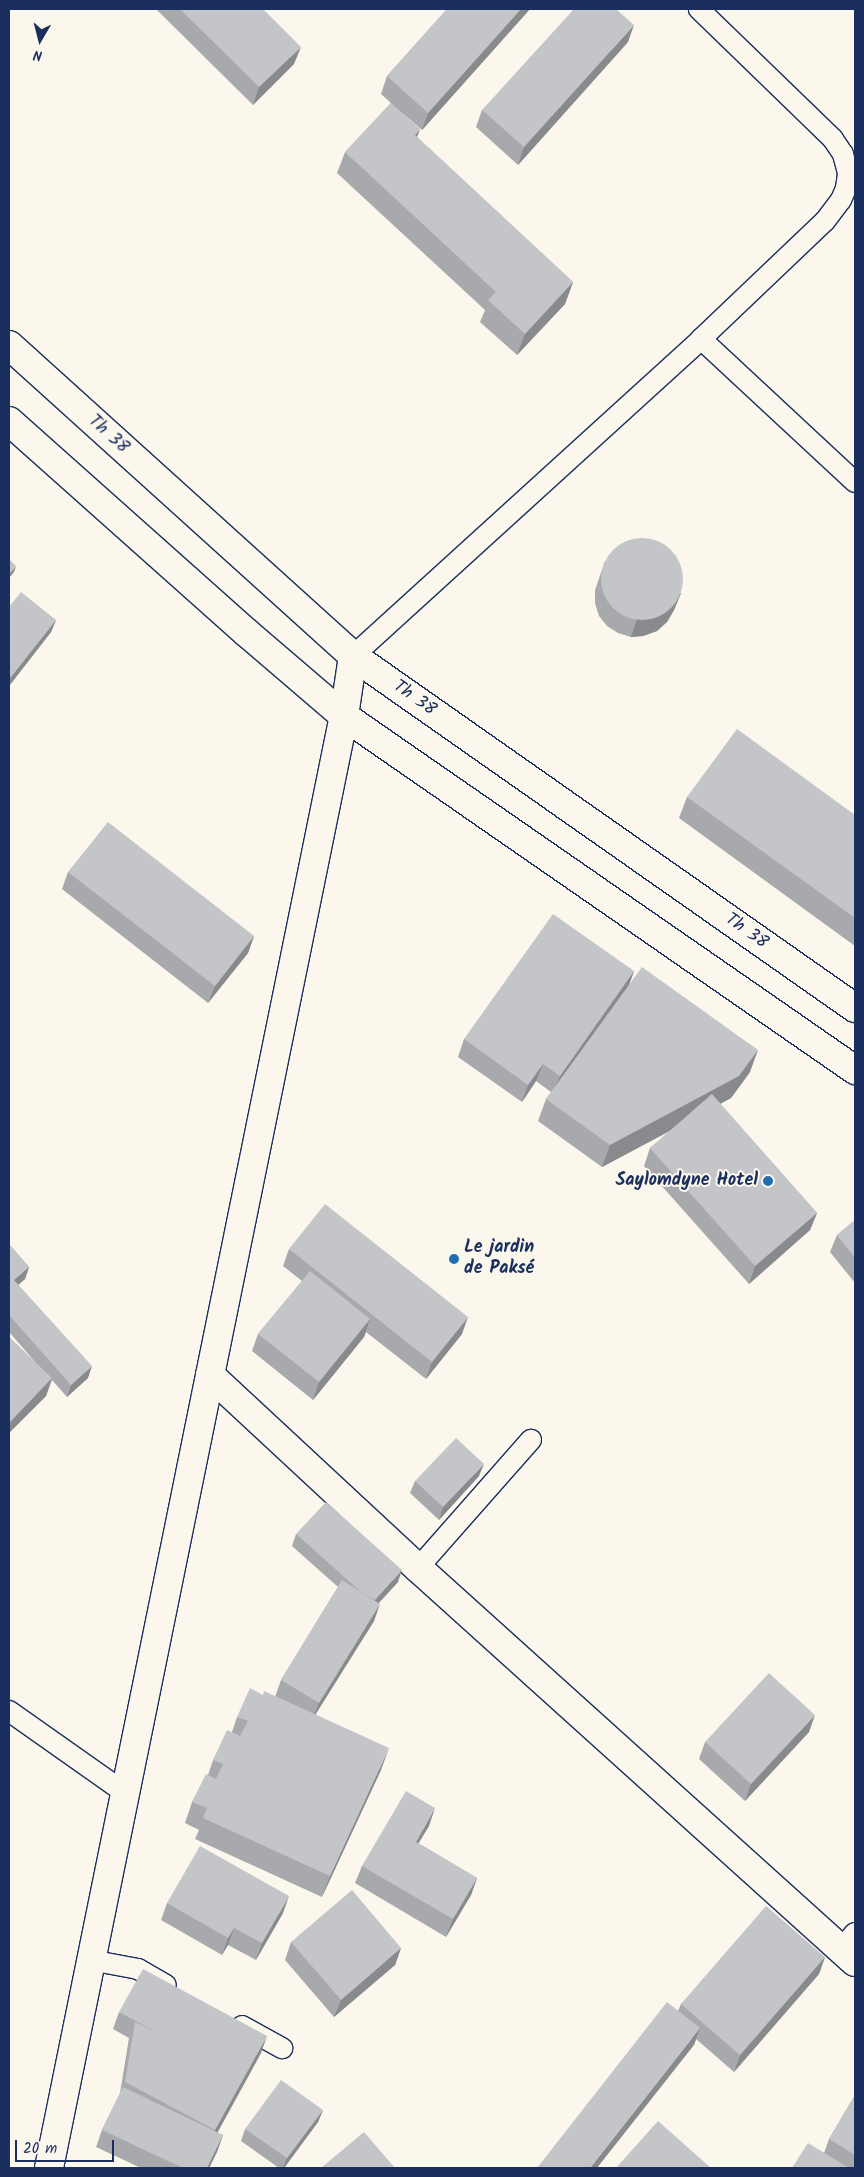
<!DOCTYPE html>
<html>
<head>
<meta charset="utf-8">
<style>
  body { margin:0 }
  #map { position:relative; width:864px; height:2177px; overflow:hidden; background:#fbf7ec; font-family:Kalam,sans-serif }
  div>[style] { position:absolute }
  .roads { filter:drop-shadow(1px 0 #1b2f5e) drop-shadow(-1px 0 #1b2f5e) drop-shadow(0 1px #1b2f5e) drop-shadow(0 -1px #1b2f5e) }
  .service>* { height:20px; margin:-10px; padding:0 10px; transform-origin:10px; border-radius:10px; background:#fbf7ec }
  .minor>* { height:28px; margin:-14px; padding:0 14px; transform-origin:14px; border-radius:14px; background:#fbf7ec }
  .tertiary>* { height:28px; margin:-14px; padding:0 14px; transform-origin:14px; border-radius:14px; background:#fbf7ec }
  .wall>* { inset:0; background:#a8a9ad }
  .shaded-wall>* { inset:0; background:#888a8d }
  .building>* { inset:0; background:#c3c5c9 }
  .round { border-radius:50% }
  .dots>* { width:14px; height:14px; translate:-50% -50%; box-sizing:border-box; border:2px solid #fbf7ec; border-radius:50% }
  span { translate:-50% -50%; white-space:nowrap; text-align:center; line-height:1.15; -webkit-text-stroke:4px #fbf7ec; paint-order:stroke }
  .street-label { font-size:18px; color:#1b2f5e }
  .poi-label { font-size:18px; color:#1b2f5e; font-weight:700 }
  .right { translate:-100% -50%; text-align:right }
  .left { translate:0 -50%; text-align:left }
  .frame { position:absolute; inset:0; border:10px solid #1b2f5e; pointer-events:none }
  .north { position:absolute; left:15px; top:15px; width:50px; height:50px; -webkit-text-stroke:4px #fbf7ec; paint-order:stroke; rotate:188deg; font-size:14px; font-weight:700; line-height:20px; text-align:center; color:#1b2f5e }
  .north::after { content:''; display:block; margin:auto; width:18px; height:22px; background:#1b2f5e; clip-path:polygon(50% 0,100% 100%,50% 72%,0 100%) }
  .scale { position:absolute; left:15px; top:2140px; width:99px; height:22px; box-sizing:border-box; border:2px solid #1b2f5e; border-top:0; padding-left:6px; font-size:15px; line-height:18px; white-space:nowrap; color:#1b2f5e; -webkit-text-stroke:4px #fbf7ec; paint-order:stroke }
</style>
</head>
<body>
<div id="map">
  <div class="roads">
    <div class="service">
      <div style="left:701px;top:339px;width:210px;rotate:42.9deg"></div>
      <div style="left:353px;top:656px;width:471px;rotate:-42.3deg"></div>
      <div style="left:701px;top:339px;width:171px;rotate:-43.6deg"></div>
      <div style="left:825px;top:221px;width:26px;rotate:-53deg"></div>
      <div style="left:841px;top:200px;width:13px;rotate:-67deg"></div>
      <div style="left:846px;top:188px;width:15px;rotate:-82deg"></div>
      <div style="left:848px;top:173px;width:20px;rotate:-105deg"></div>
      <div style="left:843px;top:154px;width:18px;rotate:-124deg"></div>
      <div style="left:833px;top:139px;width:187px;rotate:-135.9deg"></div>
      <div style="left:418px;top:1568px;width:171px;rotate:-48.6deg"></div>
      <div style="left:9px;top:1711px;width:141px;rotate:35.2deg"></div>
      <div style="left:841px;top:1950px;width:22px;rotate:-51deg"></div>
      <div style="left:90px;top:1960px;width:49px;rotate:10.6deg"></div>
      <div style="left:138px;top:1969px;width:32px;rotate:30deg"></div>
      <div style="left:242px;top:2026px;width:46px;rotate:28.8deg"></div>
    </div>
    <div class="minor">
      <div style="left:210px;top:1375px;width:284px;rotate:42.9deg"></div>
      <div style="left:418px;top:1568px;width:588px;rotate:42.04deg"></div>
      <div style="left:49px;top:2168px;width:1482px;rotate:-78.52deg"></div>
      <div style="left:344px;top:716px;width:61px;rotate:-81.5deg"></div>
    </div>
    <div class="tertiary">
      <div style="left:9px;top:345px;width:464px;rotate:42.1deg"></div>
      <div style="left:353px;top:656px;width:613px;rotate:35.04deg"></div>
      <div style="left:9px;top:421px;width:319px;rotate:41.7deg"></div>
      <div style="left:247px;top:633px;width:128px;rotate:40.6deg"></div>
      <div style="left:344px;top:716px;width:622px;rotate:34.71deg"></div>
    </div>
  </div>
  <div class="wall">
    <div style="clip-path:polygon(156px 9px,263px 9px,294px 64px,253px 105px)"></div>
    <div style="clip-path:polygon(447px 9px,530px 9px,422px 130px,401px 112px,417px 137px,573px 282px,565px 304px,517px 355px,480px 322px,485px 310px,337px 173px,345px 152px,391px 103px,381px 94px,387px 76px)"></div>
    <div style="clip-path:polygon(628px 42px,518px 165px,476px 127px,482px 110px)"></div>
    <div style="clip-path:polygon(605px 561px,681px 593px,674px 610px,667px 622px,657px 631px,643px 636px,631px 637px,618px 633px,607px 626px,599px 616px,595px 603px,595px 590px)"></div>
    <div style="clip-path:polygon(9px 607px,56px 620px,51px 632px,9px 686px)"></div>
    <div style="clip-path:polygon(687px 797px,855px 815px,855px 946px,679px 818px)"></div>
    <div style="clip-path:polygon(68px 872px,254px 936px,248px 953px,208px 1003px,62px 889px)"></div>
    <div style="clip-path:polygon(634px 971px,629px 985px,750px 1072px,731px 1098px,720px 1104px,817px 1213px,810px 1230px,749px 1284px,644px 1166px,650px 1148px,672px 1130px,602px 1167px,538px 1121px,546px 1099px,551px 1092px,536px 1081px,522px 1102px,458px 1057px,464px 1039px)"></div>
    <div style="clip-path:polygon(855px 1220px,855px 1283px,830px 1252px,837px 1235px)"></div>
    <div style="clip-path:polygon(9px 1244px,29px 1267px,25px 1279px,18px 1285px,88px 1378px,67px 1397px,52px 1380px,46px 1396px,9px 1433px,9px 1337px,37px 1364px,9px 1332px)"></div>
    <div style="clip-path:polygon(289px 1249px,462px 1334px,426px 1379px,366px 1332px,364px 1337px,313px 1400px,252px 1351px,258px 1334px,302px 1281px,283px 1266px)"></div>
    <div style="clip-path:polygon(479px 1476px,439px 1520px,410px 1493px,415px 1481px)"></div>
    <div style="clip-path:polygon(296px 1534px,398px 1582px,379px 1603px,374px 1621px,315px 1715px,381px 1770px,322px 1897px,195px 1839px,199px 1830px,185px 1823px,192px 1802px,208px 1775px,213px 1760px,232px 1732px,237px 1717px,263px 1695px,275px 1697px,281px 1680px,338px 1587px,292px 1546px)"></div>
    <div style="clip-path:polygon(809px 1732px,745px 1801px,699px 1759px,705px 1742px)"></div>
    <div style="clip-path:polygon(429px 1826px,418px 1843px,477px 1878px,471px 1895px,446px 1937px,355px 1883px,362px 1866px)"></div>
    <div style="clip-path:polygon(167px 1903px,283px 1913px,256px 1960px,228px 1945px,222px 1955px,161px 1920px)"></div>
    <div style="clip-path:polygon(291px 1942px,401px 1948px,395px 1965px,334px 2017px,285px 1960px)"></div>
    <div style="clip-path:polygon(825px 1957px,819px 1974px,734px 2072px,696px 2039px,694px 2045px,678px 2011px,681px 2004px)"></div>
    <div style="clip-path:polygon(119px 2012px,261px 2053px,217px 2133px,223px 2135px,217px 2152px,209px 2168px,141px 2168px,96px 2147px,102px 2130px,120px 2093px,129px 2038px,113px 2029px)"></div>
    <div style="clip-path:polygon(855px 2095px,855px 2168px,792px 2168px,824px 2153px,829px 2139px)"></div>
    <div style="clip-path:polygon(323px 2110px,318px 2122px,284px 2168px,279px 2168px,241px 2141px,245px 2129px)"></div>
  </div>
  <div class="shaded-wall">
    <div style="clip-path:polygon(521px 9px,530px 9px,422px 130px,428px 113px)"></div>
    <div style="clip-path:polygon(634px 25px,628px 42px,518px 165px,524px 147px)"></div>
    <div style="clip-path:polygon(301px 47px,294px 64px,253px 105px,259px 87px)"></div>
    <div style="clip-path:polygon(420px 129px,412px 151px,415px 135px)"></div>
    <div style="clip-path:polygon(573px 282px,565px 304px,517px 355px,525px 334px)"></div>
    <div style="clip-path:polygon(16px 566px,14px 572px,9px 578px,9px 574px)"></div>
    <div style="clip-path:polygon(681px 593px,674px 610px,667px 622px,657px 631px,643px 636px,631px 637px,637px 619px)"></div>
    <div style="clip-path:polygon(56px 620px,51px 632px,9px 686px,9px 683px,11px 677px)"></div>
    <div style="clip-path:polygon(254px 936px,248px 953px,208px 1003px,215px 986px)"></div>
    <div style="clip-path:polygon(634px 971px,628px 988px,553px 1093px,560px 1076px)"></div>
    <div style="clip-path:polygon(758px 1050px,750px 1072px,731px 1098px,602px 1167px,610px 1145px)"></div>
    <div style="clip-path:polygon(543px 1064px,536px 1081px,522px 1102px,528px 1085px)"></div>
    <div style="clip-path:polygon(817px 1213px,810px 1230px,749px 1284px,755px 1266px)"></div>
    <div style="clip-path:polygon(29px 1267px,25px 1279px,10px 1292px,14px 1280px)"></div>
    <div style="clip-path:polygon(468px 1317px,462px 1334px,426px 1379px,432px 1362px)"></div>
    <div style="clip-path:polygon(370px 1319px,364px 1337px,313px 1400px,319px 1382px)"></div>
    <div style="clip-path:polygon(92px 1366px,88px 1378px,67px 1397px,71px 1385px)"></div>
    <div style="clip-path:polygon(52px 1378px,46px 1396px,9px 1433px,9px 1426px,11px 1421px)"></div>
    <div style="clip-path:polygon(484px 1464px,479px 1476px,439px 1520px,443px 1507px)"></div>
    <div style="clip-path:polygon(402px 1570px,398px 1582px,368px 1614px,373px 1602px)"></div>
    <div style="clip-path:polygon(380px 1604px,374px 1621px,312px 1720px,319px 1703px)"></div>
    <div style="clip-path:polygon(815px 1715px,809px 1732px,745px 1801px,751px 1784px)"></div>
    <div style="clip-path:polygon(389px 1748px,381px 1770px,322px 1897px,330px 1876px)"></div>
    <div style="clip-path:polygon(435px 1808px,429px 1826px,409px 1859px,416px 1842px)"></div>
    <div style="clip-path:polygon(477px 1878px,471px 1895px,446px 1937px,453px 1919px)"></div>
    <div style="clip-path:polygon(289px 1896px,283px 1913px,256px 1960px,262px 1943px)"></div>
    <div style="clip-path:polygon(234px 1928px,228px 1945px,222px 1955px,228px 1938px)"></div>
    <div style="clip-path:polygon(401px 1948px,395px 1965px,334px 2017px,341px 2000px)"></div>
    <div style="clip-path:polygon(825px 1957px,819px 1974px,734px 2072px,740px 2055px)"></div>
    <div style="clip-path:polygon(700px 2028px,694px 2045px,597px 2168px,590px 2168px)"></div>
    <div style="clip-path:polygon(267px 2036px,261px 2053px,209px 2148px,215px 2130px)"></div>
    <div style="clip-path:polygon(323px 2110px,318px 2122px,284px 2168px,283px 2168px,287px 2158px)"></div>
    <div style="clip-path:polygon(223px 2135px,217px 2152px,209px 2168px,207px 2168px)"></div>
  </div>
  <div class="building">
    <div style="clip-path:polygon(180px 9px,263px 9px,301px 47px,259px 87px)"></div>
    <div style="clip-path:polygon(447px 9px,521px 9px,428px 113px,387px 76px)"></div>
    <div style="clip-path:polygon(574px 9px,616px 9px,634px 25px,524px 147px,482px 110px)"></div>
    <div style="clip-path:polygon(391px 103px,420px 129px,415px 135px,573px 282px,525px 334px,488px 300px,496px 292px,345px 152px)"></div>
    <div class="round" style="left:601px;top:538px;width:82px;height:82px"></div>
    <div style="clip-path:polygon(9px 559px,16px 566px,9px 574px)"></div>
    <div style="clip-path:polygon(21px 592px,56px 620px,11px 677px,9px 675px,9px 607px)"></div>
    <div style="clip-path:polygon(737px 729px,855px 815px,855px 918px,687px 797px)"></div>
    <div style="clip-path:polygon(108px 822px,254px 936px,215px 986px,68px 872px)"></div>
    <div style="clip-path:polygon(553px 914px,634px 971px,560px 1076px,543px 1064px,528px 1085px,464px 1039px)"></div>
    <div style="clip-path:polygon(642px 967px,758px 1050px,739px 1076px,610px 1145px,546px 1099px)"></div>
    <div style="clip-path:polygon(712px 1094px,817px 1213px,755px 1266px,650px 1148px)"></div>
    <div style="clip-path:polygon(325px 1204px,468px 1317px,432px 1362px,289px 1249px)"></div>
    <div style="clip-path:polygon(855px 1220px,855px 1258px,837px 1235px)"></div>
    <div style="clip-path:polygon(9px 1244px,29px 1267px,14px 1280px,92px 1366px,71px 1385px,9px 1315px)"></div>
    <div style="clip-path:polygon(310px 1271px,370px 1319px,319px 1382px,258px 1334px)"></div>
    <div style="clip-path:polygon(9px 1337px,52px 1378px,11px 1421px,9px 1419px)"></div>
    <div style="clip-path:polygon(456px 1438px,484px 1464px,443px 1507px,415px 1481px)"></div>
    <div style="clip-path:polygon(326px 1502px,402px 1570px,375px 1600px,361px 1592px,296px 1534px)"></div>
    <div style="clip-path:polygon(342px 1580px,380px 1604px,319px 1703px,281px 1680px)"></div>
    <div style="clip-path:polygon(769px 1673px,815px 1715px,751px 1784px,705px 1742px)"></div>
    <div style="clip-path:polygon(250px 1688px,263px 1695px,264px 1691px,389px 1748px,330px 1876px,203px 1818px,207px 1808px,192px 1802px,206px 1774px,216px 1779px,223px 1764px,213px 1760px,227px 1730px,240px 1736px,248px 1721px,237px 1717px)"></div>
    <div style="clip-path:polygon(406px 1791px,435px 1808px,416px 1842px,477px 1878px,453px 1919px,362px 1866px)"></div>
    <div style="clip-path:polygon(200px 1846px,289px 1896px,262px 1943px,234px 1928px,228px 1938px,167px 1903px)"></div>
    <div style="clip-path:polygon(352px 1890px,401px 1948px,341px 2000px,291px 1942px)"></div>
    <div style="clip-path:polygon(766px 1906px,825px 1957px,740px 2055px,681px 2004px)"></div>
    <div style="clip-path:polygon(143px 1969px,267px 2036px,215px 2130px,125px 2082px,135px 2022px,158px 2033px,119px 2012px)"></div>
    <div style="clip-path:polygon(667px 2002px,700px 2028px,590px 2168px,537px 2168px)"></div>
    <div style="clip-path:polygon(281px 2080px,323px 2110px,287px 2158px,245px 2129px)"></div>
    <div style="clip-path:polygon(123px 2087px,223px 2135px,207px 2168px,183px 2168px,102px 2130px)"></div>
    <div style="clip-path:polygon(855px 2095px,855px 2155px,829px 2139px)"></div>
    <div style="clip-path:polygon(658px 2121px,711px 2168px,616px 2168px)"></div>
    <div style="clip-path:polygon(364px 2132px,395px 2168px,321px 2168px)"></div>
    <div style="clip-path:polygon(808px 2143px,849px 2168px,792px 2168px)"></div>
  </div>
  <div class="dots">
    <div style="left:768px;top:1181px;background:#1f6fb2"></div>
    <div style="left:454px;top:1259px;background:#1f6fb2"></div>
  </div>
  <div class="street-label">
    <span style="left:108px;top:435px;rotate:42deg">Th 38</span>
    <span style="left:414px;top:699px;rotate:35deg">Th 38</span>
    <span style="left:746px;top:932px;rotate:35deg">Th 38</span>
  </div>
  <div class="poi-label">
    <span class="right" style="left:758px;top:1181px">Saylomdyne Hotel</span>
    <span class="left" style="left:464px;top:1259px">Le jardin<br>de Paksé</span>
  </div>
  <div class="frame"></div>
  <div class="north">N</div>
  <div class="scale">20 m</div>
</div>
</body>
</html>
